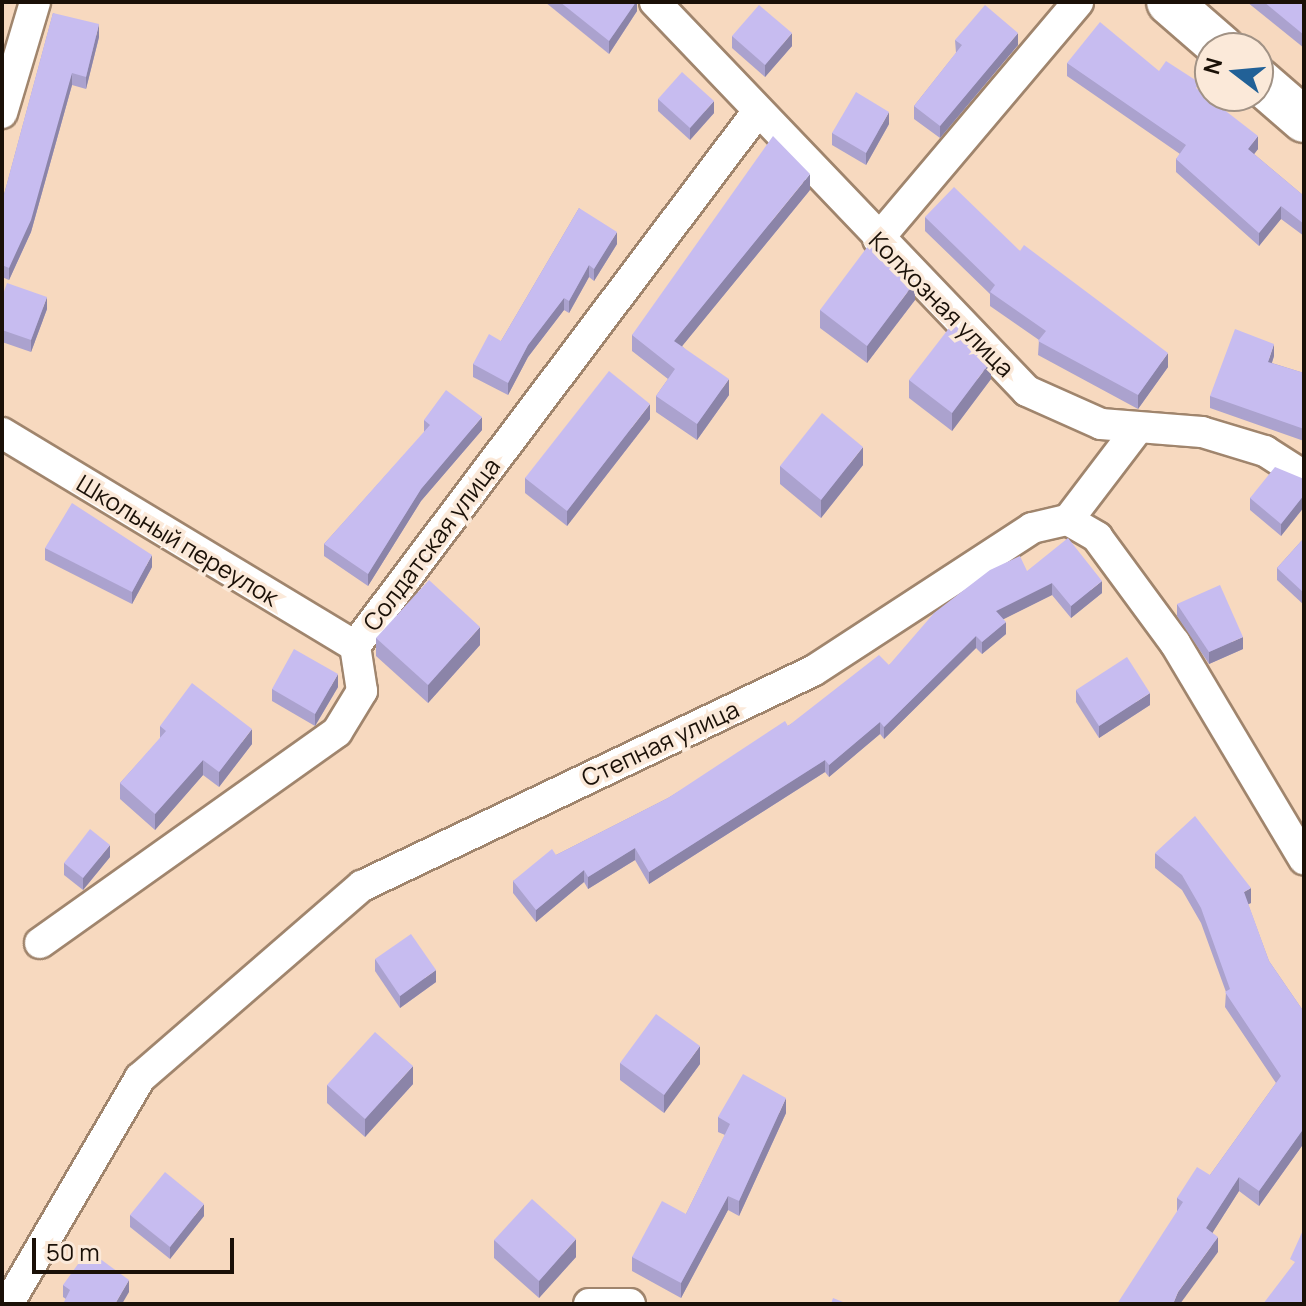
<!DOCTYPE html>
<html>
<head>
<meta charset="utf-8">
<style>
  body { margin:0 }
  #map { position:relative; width:1306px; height:1306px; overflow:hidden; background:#f7d9bf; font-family:Manrope,sans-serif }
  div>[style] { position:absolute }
  .roads { filter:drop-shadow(2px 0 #a0856d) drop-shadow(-2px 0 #a0856d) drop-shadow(0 2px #a0856d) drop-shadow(0 -2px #a0856d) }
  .minor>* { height:30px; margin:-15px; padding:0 15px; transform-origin:15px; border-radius:15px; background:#fff }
  .primary>* { height:44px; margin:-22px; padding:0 22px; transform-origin:22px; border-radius:22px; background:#fff }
  .wall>* { inset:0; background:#aba2ce }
  .shaded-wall>* { inset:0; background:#8b84a8 }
  .building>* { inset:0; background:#c7bcf0 }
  span { translate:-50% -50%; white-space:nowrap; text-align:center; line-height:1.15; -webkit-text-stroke:7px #fbe9d9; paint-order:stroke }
  .street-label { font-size:24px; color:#1a1007 }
  .frame { position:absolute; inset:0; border:4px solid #1a1007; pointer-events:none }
  .north { position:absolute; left:1194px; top:32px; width:80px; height:80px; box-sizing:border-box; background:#fbe9d9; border:2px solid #a19285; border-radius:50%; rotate:286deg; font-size:22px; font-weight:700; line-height:32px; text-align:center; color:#1a1007 }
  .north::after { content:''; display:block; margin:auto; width:28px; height:36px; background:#226197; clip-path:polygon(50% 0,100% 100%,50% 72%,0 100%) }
  .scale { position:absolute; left:32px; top:1238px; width:202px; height:36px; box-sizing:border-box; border:4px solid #1a1007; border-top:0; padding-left:10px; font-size:24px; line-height:28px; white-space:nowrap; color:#1a1007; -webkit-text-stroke:6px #fbe9d9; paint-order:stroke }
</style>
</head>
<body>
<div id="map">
  <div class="roads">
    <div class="minor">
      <div style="left:655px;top:2px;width:538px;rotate:46.28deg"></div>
      <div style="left:1027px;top:391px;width:81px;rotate:24deg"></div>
      <div style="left:1101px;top:424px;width:101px;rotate:4.5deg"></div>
      <div style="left:1202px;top:432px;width:66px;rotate:16.8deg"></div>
      <div style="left:1265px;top:451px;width:46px;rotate:32.7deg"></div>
      <div style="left:2px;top:113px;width:116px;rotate:-73.4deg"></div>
      <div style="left:878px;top:239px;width:310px;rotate:-49.8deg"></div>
      <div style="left:2px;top:433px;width:412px;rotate:31.1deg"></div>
      <div style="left:1068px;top:520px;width:111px;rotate:-52.7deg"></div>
      <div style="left:40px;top:943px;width:364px;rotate:-35.4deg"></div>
      <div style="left:337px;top:732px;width:48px;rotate:-58.6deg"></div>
      <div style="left:362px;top:691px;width:46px;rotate:-98.8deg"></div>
      <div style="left:355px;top:646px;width:665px;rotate:-53.01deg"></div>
      <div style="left:8px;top:1304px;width:262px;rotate:-59.7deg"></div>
      <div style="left:140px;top:1078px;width:294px;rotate:-40.9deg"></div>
      <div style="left:362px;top:886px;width:500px;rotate:-25.5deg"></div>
      <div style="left:813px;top:671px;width:262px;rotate:-33.1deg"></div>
      <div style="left:1032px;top:528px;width:37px;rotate:-13deg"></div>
      <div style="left:1068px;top:520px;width:34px;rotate:30deg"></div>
      <div style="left:1097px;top:537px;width:132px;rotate:53.7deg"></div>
      <div style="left:1175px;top:643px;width:252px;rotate:59.2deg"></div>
      <div style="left:589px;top:1304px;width:41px"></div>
    </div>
    <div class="primary">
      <div style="left:1169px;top:2px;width:70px;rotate:41deg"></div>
      <div style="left:1258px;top:80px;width:61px;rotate:41deg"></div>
    </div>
  </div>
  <div class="wall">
    <div style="clip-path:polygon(545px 2px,637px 2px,637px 11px,609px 54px)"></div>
    <div style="clip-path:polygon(1247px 2px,1304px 2px,1304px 48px)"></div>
    <div style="clip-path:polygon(53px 13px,99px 37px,86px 89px,72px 85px,31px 232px,9px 280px,2px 277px,2px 202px)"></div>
    <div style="clip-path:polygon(732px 36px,792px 46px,765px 77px,732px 48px)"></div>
    <div style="clip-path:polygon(955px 40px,1018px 45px,940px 138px,914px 119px,914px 106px,956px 53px)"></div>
    <div style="clip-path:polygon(1067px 63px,1159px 71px,1200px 91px,1258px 149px,1254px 154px,1304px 196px,1304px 236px,1281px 219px,1259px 246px,1176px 172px,1176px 159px,1180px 154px,1067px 76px)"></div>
    <div style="clip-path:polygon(658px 99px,714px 113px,690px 140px,658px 111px)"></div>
    <div style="clip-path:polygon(889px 124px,866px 165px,832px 145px,832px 133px)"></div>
    <div style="clip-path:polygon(810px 190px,682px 346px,729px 395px,697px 440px,656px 412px,656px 396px,668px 379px,632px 351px,632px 335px)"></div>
    <div style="clip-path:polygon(579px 208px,617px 244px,594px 281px,589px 277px,569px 313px,564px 310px,528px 357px,508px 395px,473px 377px,473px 364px,501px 341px)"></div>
    <div style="clip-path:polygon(925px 217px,1020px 251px,1168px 367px,1138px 409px,1038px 355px,1039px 340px,990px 306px,990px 294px,925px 231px)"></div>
    <div style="clip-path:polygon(2px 297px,47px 309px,31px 352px,2px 342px)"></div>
    <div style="clip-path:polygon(915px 300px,867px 363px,820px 328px,820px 310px)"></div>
    <div style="clip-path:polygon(1274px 356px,1272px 363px,1304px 373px,1304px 441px,1210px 408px,1210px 396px)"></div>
    <div style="clip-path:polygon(991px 379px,952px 431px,909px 398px,909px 380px)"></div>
    <div style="clip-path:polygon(650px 419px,567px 526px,525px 493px,525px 478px)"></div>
    <div style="clip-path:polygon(424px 420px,482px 430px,421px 501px,368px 586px,324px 556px,324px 544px,424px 433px)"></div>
    <div style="clip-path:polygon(863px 465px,821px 518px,780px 484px,780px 466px)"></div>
    <div style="clip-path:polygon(1304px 479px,1304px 507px,1281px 536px,1250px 510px,1250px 498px)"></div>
    <div style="clip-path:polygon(1304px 538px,1304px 605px,1277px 580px,1277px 568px)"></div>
    <div style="clip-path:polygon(45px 548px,152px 567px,132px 604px,45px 560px)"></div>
    <div style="clip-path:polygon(1027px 571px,1102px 593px,1071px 618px,1052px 595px,1003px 619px,1006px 634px,982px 654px,976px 648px,884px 739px,880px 734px,829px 777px,825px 772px,649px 884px,635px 860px,588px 889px,584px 882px,536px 922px,513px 893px,513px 881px,556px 855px,668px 798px,889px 665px)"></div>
    <div style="clip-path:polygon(1177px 604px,1243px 649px,1209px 664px,1177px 616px)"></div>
    <div style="clip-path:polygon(376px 638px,480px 645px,428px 703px,376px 656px)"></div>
    <div style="clip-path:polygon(338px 687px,315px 726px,272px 701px,272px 689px)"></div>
    <div style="clip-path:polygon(1076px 690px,1150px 705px,1099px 738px,1076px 702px)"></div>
    <div style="clip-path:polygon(160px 726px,252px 744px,219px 787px,203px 775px,155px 830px,120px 799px,120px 783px,160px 739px)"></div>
    <div style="clip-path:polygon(1155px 853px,1251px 903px,1248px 904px,1269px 961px,1304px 1012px,1304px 1143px,1259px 1206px,1239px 1191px,1212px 1233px,1218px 1252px,1177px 1212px,1177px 1198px,1210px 1175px,1276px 1083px,1225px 1007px,1226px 992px,1201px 923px,1182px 890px,1155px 868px)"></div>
    <div style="clip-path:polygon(110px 857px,83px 890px,64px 875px,64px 863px)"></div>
    <div style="clip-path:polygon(375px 959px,436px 982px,400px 1008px,375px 971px)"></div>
    <div style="clip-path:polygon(620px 1063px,700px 1064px,664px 1113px,620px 1080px)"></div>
    <div style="clip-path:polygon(413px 1084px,365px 1137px,327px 1103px,327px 1085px)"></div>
    <div style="clip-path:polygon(786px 1113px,739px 1216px,728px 1210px,681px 1298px,632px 1271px,632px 1257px,686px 1214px,725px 1135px,718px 1132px,718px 1117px)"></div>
    <div style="clip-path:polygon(130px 1215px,204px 1216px,170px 1259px,130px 1227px)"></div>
    <div style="clip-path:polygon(494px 1240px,576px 1257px,539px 1298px,494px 1258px)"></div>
    <div style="clip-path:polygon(63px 1285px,129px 1292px,66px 1299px,63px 1297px)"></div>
  </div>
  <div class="shaded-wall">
    <div style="clip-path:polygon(636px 2px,637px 2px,637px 11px,609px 54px,609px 41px)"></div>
    <div style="clip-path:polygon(99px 24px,99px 37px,86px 89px,86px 77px)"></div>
    <div style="clip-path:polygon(792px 33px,792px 46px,765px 77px,765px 65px)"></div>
    <div style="clip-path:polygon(1018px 33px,1018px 45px,940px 138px,940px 126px)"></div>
    <div style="clip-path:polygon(72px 73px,72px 85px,31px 232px,9px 280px,9px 268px)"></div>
    <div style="clip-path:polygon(714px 101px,714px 113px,690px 140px,690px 128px)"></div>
    <div style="clip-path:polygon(889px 112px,889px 124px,866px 165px,866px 153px)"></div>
    <div style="clip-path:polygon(1258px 136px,1258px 149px,1248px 162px,1248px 149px)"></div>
    <div style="clip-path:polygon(810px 174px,810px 190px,674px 356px,674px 341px)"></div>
    <div style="clip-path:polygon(1281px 206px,1281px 219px,1259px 246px,1259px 233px)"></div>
    <div style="clip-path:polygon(617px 232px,617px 244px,594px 281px,594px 269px)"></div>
    <div style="clip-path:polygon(589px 265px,589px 277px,569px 313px,569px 301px)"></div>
    <div style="clip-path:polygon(915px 282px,915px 300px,867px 363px,867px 346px)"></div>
    <div style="clip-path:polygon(47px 297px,47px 309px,31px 352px,31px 340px)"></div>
    <div style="clip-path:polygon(564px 298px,564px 310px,528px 357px,508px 395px,508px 383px,528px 345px)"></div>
    <div style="clip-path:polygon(1274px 344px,1274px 356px,1268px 374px,1268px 362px)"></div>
    <div style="clip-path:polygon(1168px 353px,1168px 367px,1138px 409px,1138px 395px)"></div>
    <div style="clip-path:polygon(991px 361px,991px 379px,952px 431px,952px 413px)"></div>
    <div style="clip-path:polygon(729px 379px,729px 395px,697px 440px,697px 424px)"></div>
    <div style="clip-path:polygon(650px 404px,650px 419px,567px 526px,567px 511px)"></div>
    <div style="clip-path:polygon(482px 417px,482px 430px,421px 501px,368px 586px,368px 574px,421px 489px)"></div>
    <div style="clip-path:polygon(863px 447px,863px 465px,821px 518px,821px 500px)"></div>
    <div style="clip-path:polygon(1304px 495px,1304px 507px,1281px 536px,1281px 524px)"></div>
    <div style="clip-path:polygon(152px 555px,152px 567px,132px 604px,132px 592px)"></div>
    <div style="clip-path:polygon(1102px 581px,1102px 593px,1071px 618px,1071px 606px)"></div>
    <div style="clip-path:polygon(1052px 583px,1052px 595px,996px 623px,996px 611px)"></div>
    <div style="clip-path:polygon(1006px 622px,1006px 634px,982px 654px,982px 642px)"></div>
    <div style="clip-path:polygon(480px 627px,480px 645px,428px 703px,428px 685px)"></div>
    <div style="clip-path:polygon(976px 636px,976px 648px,884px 739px,884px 727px)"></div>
    <div style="clip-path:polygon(1243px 637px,1243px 649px,1209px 664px,1209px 652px)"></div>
    <div style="clip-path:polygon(338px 674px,338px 687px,315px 726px,315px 714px)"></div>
    <div style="clip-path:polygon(1150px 693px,1150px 705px,1099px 738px,1099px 726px)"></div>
    <div style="clip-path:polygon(880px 722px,880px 734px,829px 777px,829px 765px)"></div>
    <div style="clip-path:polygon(252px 729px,252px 744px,219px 787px,219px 772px)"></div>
    <div style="clip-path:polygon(203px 760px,203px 775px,155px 830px,155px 814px)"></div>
    <div style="clip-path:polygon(825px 760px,825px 772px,649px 884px,649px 872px)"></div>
    <div style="clip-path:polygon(110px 845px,110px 857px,83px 890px,83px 878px)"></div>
    <div style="clip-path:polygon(635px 848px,635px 860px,588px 889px,588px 877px)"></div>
    <div style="clip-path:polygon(584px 870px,584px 882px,536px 922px,536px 910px)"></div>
    <div style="clip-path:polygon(1251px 888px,1251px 903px,1244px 906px,1244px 892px)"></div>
    <div style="clip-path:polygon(436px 970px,436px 982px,400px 1008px,400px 996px)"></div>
    <div style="clip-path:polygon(700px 1046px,700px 1064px,664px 1113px,664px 1095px)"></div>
    <div style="clip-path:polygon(413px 1066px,413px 1084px,365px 1137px,365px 1119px)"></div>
    <div style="clip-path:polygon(786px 1098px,786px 1113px,739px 1216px,739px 1201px)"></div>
    <div style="clip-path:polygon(1304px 1128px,1304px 1143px,1259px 1206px,1259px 1191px)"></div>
    <div style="clip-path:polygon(1239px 1177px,1239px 1191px,1206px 1243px,1206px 1228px)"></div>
    <div style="clip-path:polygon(728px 1196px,728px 1210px,681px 1298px,681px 1283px)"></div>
    <div style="clip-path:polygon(204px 1204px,204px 1216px,170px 1259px,170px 1247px)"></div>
    <div style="clip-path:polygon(1218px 1237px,1218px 1252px,1180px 1304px,1173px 1304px,1178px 1292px)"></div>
    <div style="clip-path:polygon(576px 1239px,576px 1257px,539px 1298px,539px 1281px)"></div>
    <div style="clip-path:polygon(129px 1280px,129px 1292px,122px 1304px,115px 1304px)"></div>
  </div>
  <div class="building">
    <div style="clip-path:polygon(560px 2px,636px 2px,609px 41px)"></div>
    <div style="clip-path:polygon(1264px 2px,1304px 2px,1304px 35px)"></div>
    <div style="clip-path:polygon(759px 5px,792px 33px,765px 65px,732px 36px)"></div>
    <div style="clip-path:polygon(985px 5px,1018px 33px,940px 126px,914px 106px,962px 45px,955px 40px)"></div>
    <div style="clip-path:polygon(53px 13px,99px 24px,86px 77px,72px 73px,31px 220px,9px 268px,2px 265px,2px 202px)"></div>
    <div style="clip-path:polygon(1100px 22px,1159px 71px,1166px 61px,1200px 83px,1196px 88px,1258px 136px,1248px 149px,1304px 196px,1304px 224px,1281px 206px,1259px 233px,1176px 159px,1186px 145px,1067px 63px)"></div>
    <div style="clip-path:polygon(682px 72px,714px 101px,690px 128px,658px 99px)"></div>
    <div style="clip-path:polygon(856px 92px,889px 112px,866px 153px,832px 133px)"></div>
    <div style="clip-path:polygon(773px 136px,810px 174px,674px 341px,729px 379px,697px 424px,656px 396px,675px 369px,632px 335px)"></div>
    <div style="clip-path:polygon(954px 187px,1020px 251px,1024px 245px,1168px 353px,1138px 395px,1038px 341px,1046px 331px,990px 292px,995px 285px,925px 217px)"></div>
    <div style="clip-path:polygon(579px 208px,617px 232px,594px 269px,589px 265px,569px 301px,564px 298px,528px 345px,508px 383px,473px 364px,489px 334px,501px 341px)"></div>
    <div style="clip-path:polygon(871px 242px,915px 282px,867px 346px,820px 310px)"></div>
    <div style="clip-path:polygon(7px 283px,47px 297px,31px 340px,2px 330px,2px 297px)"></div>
    <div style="clip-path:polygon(953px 323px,991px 361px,952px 413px,909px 380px)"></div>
    <div style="clip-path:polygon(1235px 329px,1274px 344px,1268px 362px,1304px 373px,1304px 429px,1210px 396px)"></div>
    <div style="clip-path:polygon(609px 371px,650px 404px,567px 511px,525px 478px)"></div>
    <div style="clip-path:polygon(446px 390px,482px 417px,421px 489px,368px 574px,324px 544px,430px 425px,424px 420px)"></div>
    <div style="clip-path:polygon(822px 413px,863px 447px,821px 500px,780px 466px)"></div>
    <div style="clip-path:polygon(1275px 467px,1304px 479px,1304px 495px,1281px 524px,1250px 498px)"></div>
    <div style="clip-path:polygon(72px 503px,152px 555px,132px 592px,45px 548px)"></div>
    <div style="clip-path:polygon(1068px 538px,1102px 581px,1071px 606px,1052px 583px,996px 611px,1006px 622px,982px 642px,976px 636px,884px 727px,880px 722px,829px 765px,825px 760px,649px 872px,635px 848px,588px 877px,584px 870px,536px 910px,513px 881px,552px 849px,556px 855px,668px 798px,785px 721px,788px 726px,879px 655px,889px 665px,934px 613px,990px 570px,1020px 556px,1027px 571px)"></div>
    <div style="clip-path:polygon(1304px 538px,1304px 593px,1277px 568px)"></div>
    <div style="clip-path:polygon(429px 580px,480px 627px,428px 685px,376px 638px)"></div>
    <div style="clip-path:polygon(1220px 585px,1243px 637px,1209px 652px,1177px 604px)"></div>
    <div style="clip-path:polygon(294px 649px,338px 674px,315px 714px,272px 689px)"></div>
    <div style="clip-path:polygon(1127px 657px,1150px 693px,1099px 726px,1076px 690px)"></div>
    <div style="clip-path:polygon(192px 683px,252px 729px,219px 772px,203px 760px,155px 814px,120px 783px,166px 731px,160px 726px)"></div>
    <div style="clip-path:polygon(1195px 816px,1251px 888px,1244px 892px,1269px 961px,1304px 1012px,1304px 1128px,1259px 1191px,1239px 1177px,1206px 1228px,1218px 1237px,1178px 1292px,1173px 1304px,1117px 1304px,1183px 1202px,1177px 1198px,1197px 1167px,1210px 1175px,1281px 1076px,1225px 992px,1230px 989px,1201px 908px,1182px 875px,1155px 853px)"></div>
    <div style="clip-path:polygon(90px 829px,110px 845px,83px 878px,64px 863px)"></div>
    <div style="clip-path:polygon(411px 934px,436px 970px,400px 996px,375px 959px)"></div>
    <div style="clip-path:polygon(656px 1014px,700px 1046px,664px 1095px,620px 1063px)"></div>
    <div style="clip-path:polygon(375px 1032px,413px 1066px,365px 1119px,327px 1085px)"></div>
    <div style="clip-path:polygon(743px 1074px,786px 1098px,739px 1201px,728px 1196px,681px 1283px,632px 1257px,662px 1201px,686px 1214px,730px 1124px,718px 1117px)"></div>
    <div style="clip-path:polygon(165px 1172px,204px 1204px,170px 1247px,130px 1215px)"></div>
    <div style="clip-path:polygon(532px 1199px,576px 1239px,539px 1281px,494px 1240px)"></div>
    <div style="clip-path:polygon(1304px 1228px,1304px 1301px,1302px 1304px,1263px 1304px,1295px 1262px,1290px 1259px)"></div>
    <div style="clip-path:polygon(88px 1250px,129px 1280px,115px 1304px,63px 1304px,70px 1290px,63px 1285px)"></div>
    <div style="clip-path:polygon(833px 1298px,848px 1304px,831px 1304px)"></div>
  </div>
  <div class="street-label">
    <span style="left:942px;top:304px;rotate:45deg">Колхозная улица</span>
    <span style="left:178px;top:540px;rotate:31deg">Школьный переулок</span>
    <span style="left:431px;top:544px;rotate:-53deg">Солдатская улица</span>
    <span style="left:660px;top:743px;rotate:-25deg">Степная улица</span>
  </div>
  <div class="frame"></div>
  <div class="north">N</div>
  <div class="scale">50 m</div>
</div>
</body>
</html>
